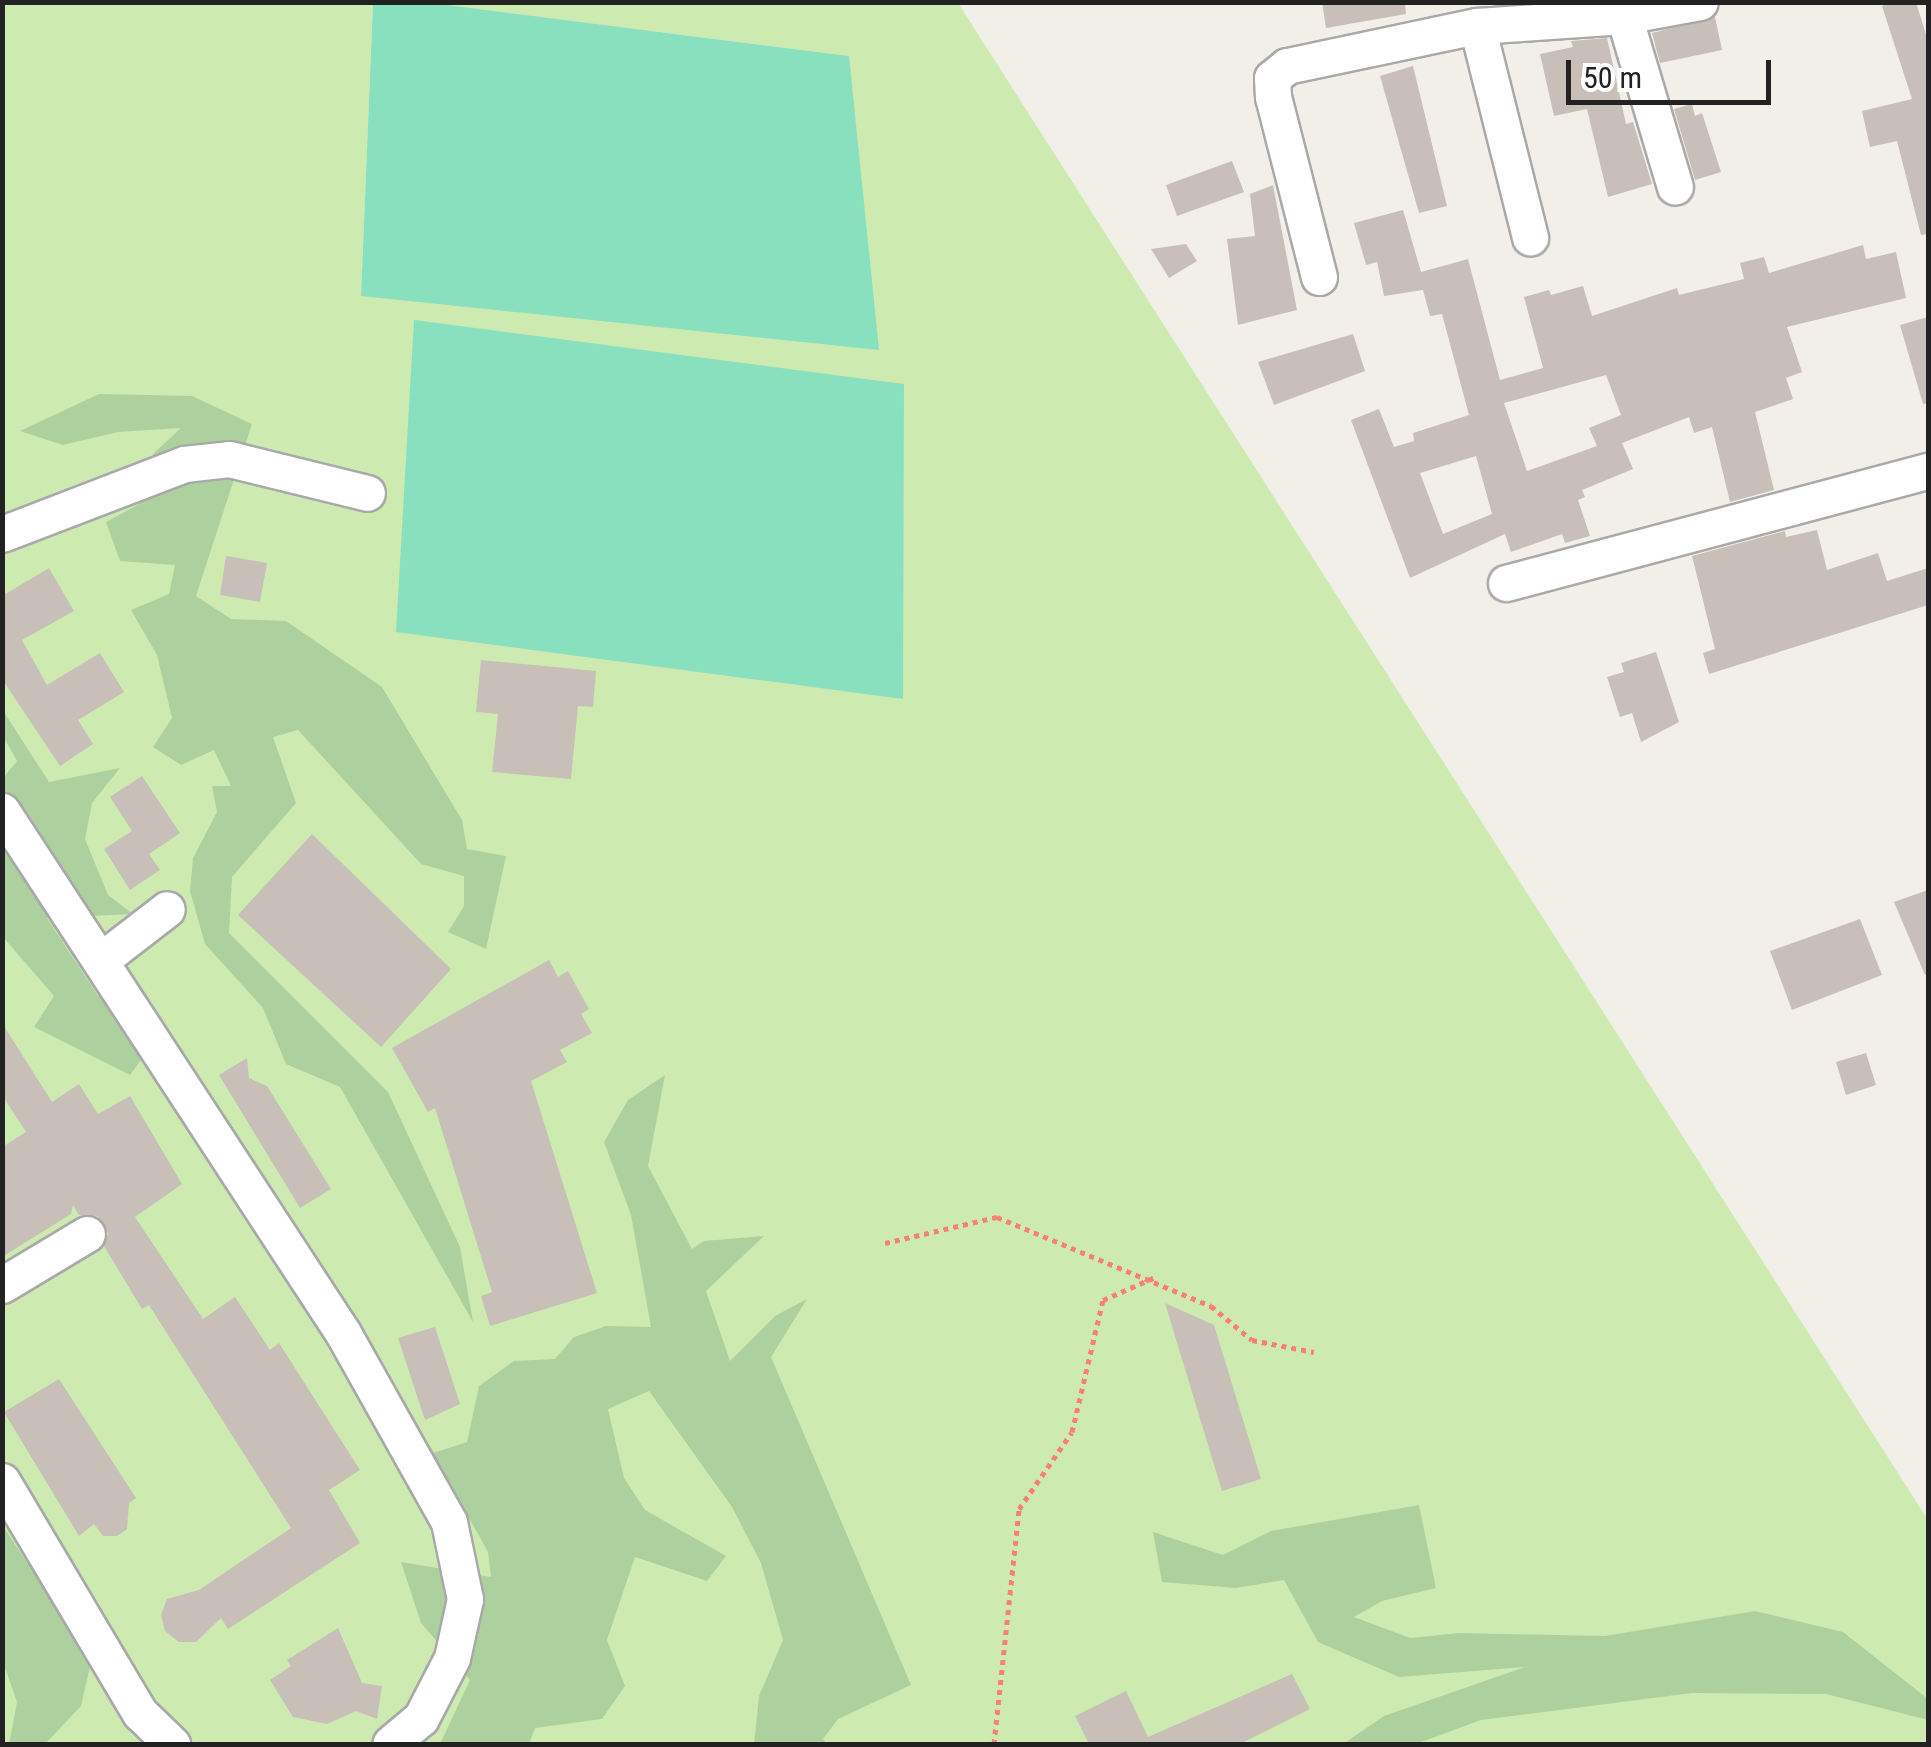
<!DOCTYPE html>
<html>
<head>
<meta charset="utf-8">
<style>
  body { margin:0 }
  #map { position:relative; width:1931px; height:1747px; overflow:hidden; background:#f2efe9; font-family:"Roboto Condensed",sans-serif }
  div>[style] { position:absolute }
  .grass>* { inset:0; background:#cdebb0 }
  .forest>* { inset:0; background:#add19e }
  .pitch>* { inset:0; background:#88e0be }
  .building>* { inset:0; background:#c7bfb8 }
  .path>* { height:5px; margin-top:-2.5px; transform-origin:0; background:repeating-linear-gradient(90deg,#fa8072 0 5px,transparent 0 10px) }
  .roads { filter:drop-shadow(2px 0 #a9a9a9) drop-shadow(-2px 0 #a9a9a9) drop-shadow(0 2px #a9a9a9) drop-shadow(0 -2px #a9a9a9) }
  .minor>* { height:35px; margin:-17.5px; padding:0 17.5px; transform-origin:17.5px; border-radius:17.5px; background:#fff }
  span { translate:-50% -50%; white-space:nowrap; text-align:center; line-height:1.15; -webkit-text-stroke:8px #fff; paint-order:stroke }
  .frame { position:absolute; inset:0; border:5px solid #222; pointer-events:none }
  .scale { position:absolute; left:1566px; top:60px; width:205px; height:45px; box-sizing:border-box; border:5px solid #222; border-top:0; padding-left:12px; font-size:30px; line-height:35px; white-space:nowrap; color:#222; -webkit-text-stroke:8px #fff; paint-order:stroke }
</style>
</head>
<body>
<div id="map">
  <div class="grass">
    <div style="clip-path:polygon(3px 3px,373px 3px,361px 296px,848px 56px,431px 3px,958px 3px,1928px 1520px,1928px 1744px,3px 1744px)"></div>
  </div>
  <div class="forest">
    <div style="clip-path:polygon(99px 394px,192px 396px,252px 424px,196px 596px,231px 619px,286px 621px,382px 687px,462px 820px,467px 849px,506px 856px,486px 949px,448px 932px,464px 906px,464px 876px,421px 864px,298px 730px,273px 737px,296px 803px,232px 877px,229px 933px,388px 1092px,460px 1247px,473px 1322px,340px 1087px,286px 1064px,263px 1008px,205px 944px,190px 891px,193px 858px,217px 812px,212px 786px,231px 786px,214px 750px,181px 765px,153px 747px,172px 718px,157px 655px,131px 610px,169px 594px,175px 565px,120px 561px,106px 522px,139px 504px,154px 453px,181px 428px,118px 432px,63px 445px,20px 431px)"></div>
    <div style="clip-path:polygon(2px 709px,49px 782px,120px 768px,92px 803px,85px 839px,108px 895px,133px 914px,47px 918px,98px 996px,164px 1029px,130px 1075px,34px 1027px,54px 996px,3px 937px,3px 778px,17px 761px,3px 736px)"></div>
    <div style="clip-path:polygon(665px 1075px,648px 1166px,692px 1249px,704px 1241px,764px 1236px,706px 1291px,730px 1361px,775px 1316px,807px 1299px,771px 1357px,911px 1685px,838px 1719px,823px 1739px,827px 1744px,754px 1744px,759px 1696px,783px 1640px,761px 1563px,732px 1507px,649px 1391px,608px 1409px,624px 1478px,645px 1510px,726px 1556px,707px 1581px,635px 1557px,607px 1640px,625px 1686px,602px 1719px,535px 1728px,529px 1744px,440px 1744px,470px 1680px,421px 1623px,401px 1562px,491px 1577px,488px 1552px,433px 1453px,467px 1442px,479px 1386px,514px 1361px,555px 1359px,574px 1337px,606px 1326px,651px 1327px,631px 1215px,604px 1142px,628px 1100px)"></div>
    <div style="clip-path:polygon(1419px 1505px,1436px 1588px,1382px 1601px,1354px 1617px,1410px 1638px,1459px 1633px,1605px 1636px,1755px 1611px,1843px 1632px,1928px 1699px,1928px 1720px,1826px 1694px,1692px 1693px,1481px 1720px,1416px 1744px,1343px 1744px,1384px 1716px,1525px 1667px,1399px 1677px,1318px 1642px,1284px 1580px,1236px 1588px,1162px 1582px,1153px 1532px,1223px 1555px,1271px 1531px)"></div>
    <div style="clip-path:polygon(3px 1526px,36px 1576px,101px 1618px,81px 1706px,45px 1744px,9px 1744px,17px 1702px,3px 1662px)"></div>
  </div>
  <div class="pitch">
    <div style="clip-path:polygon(373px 3px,431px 3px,849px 56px,879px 350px,361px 296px)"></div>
    <div style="clip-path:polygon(414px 320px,904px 384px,903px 699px,396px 632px)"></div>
  </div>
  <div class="building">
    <div style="clip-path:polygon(1322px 2px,1405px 2px,1406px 14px,1326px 28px)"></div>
    <div style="clip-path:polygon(1893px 2px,1916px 2px,1928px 41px,1928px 234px,1921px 235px,1897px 141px,1870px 147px,1862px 111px,1912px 99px,1882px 6px)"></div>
    <div style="clip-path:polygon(1715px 17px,1722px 50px,1660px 63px,1652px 33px)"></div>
    <div style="clip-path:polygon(1607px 38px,1626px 124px,1633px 122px,1652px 184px,1608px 197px,1587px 109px,1554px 116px,1540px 54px,1573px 47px,1571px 41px)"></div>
    <div style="clip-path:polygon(1413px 66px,1447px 206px,1419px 213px,1380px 76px)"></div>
    <div style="clip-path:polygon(1692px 104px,1695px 116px,1702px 113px,1721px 172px,1695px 180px,1674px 109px)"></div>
    <div style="clip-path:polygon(1232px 161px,1244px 192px,1177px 216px,1166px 185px)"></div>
    <div style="clip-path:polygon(1273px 185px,1297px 310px,1238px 325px,1227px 239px,1255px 236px,1250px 194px)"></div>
    <div style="clip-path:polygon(evenodd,1403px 210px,1421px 272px,1468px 259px,1500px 380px,1543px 368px,1524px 297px,1549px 290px,1551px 295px,1583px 286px,1592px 316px,1677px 288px,1679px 295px,1744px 279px,1740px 263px,1764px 257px,1769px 273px,1863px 245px,1866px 259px,1896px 252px,1906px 298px,1787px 327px,1802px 372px,1786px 378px,1793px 399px,1755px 412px,1774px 490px,1730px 502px,1712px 427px,1694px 433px,1689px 417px,1622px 443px,1633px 469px,1582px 490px,1585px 497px,1578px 500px,1590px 536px,1565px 543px,1562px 534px,1511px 552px,1505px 534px,1410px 578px,1351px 420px,1379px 409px,1394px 447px,1414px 441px,1413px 433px,1469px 415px,1442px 314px,1430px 316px,1423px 290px,1384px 296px,1377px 262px,1366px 265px,1354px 223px,1403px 210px,1606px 375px,1621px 415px,1589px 428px,1597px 446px,1527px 471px,1504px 403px,1606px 375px,1403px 210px,1476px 456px,1492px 514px,1443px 534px,1420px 473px,1476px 456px)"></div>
    <div style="clip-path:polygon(1186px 244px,1197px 261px,1169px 278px,1151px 249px)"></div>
    <div style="clip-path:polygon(1928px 317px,1928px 403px,1923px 404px,1900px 325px)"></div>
    <div style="clip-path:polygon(1353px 334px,1365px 371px,1274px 405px,1258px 362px)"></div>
    <div style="clip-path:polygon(1817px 530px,1827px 570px,1878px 553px,1887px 581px,1928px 568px,1928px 605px,1709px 674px,1703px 653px,1715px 649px,1692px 556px,1785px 531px,1786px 537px)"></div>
    <div style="clip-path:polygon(226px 556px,267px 563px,260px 602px,220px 595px)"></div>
    <div style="clip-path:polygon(49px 568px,74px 611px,22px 640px,47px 685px,100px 653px,124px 692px,78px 720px,93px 744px,60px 766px,2px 679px,2px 596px)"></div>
    <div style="clip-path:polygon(1656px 652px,1679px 722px,1641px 742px,1632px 713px,1620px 717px,1607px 677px,1624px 672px,1621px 663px)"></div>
    <div style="clip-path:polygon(481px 660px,596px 671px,593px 707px,578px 706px,571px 779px,492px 772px,498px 714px,476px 712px)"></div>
    <div style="clip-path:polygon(142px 776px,180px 833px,149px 854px,160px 870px,130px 890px,104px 849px,132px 831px,110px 797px)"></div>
    <div style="clip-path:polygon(312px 834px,451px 969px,381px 1047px,238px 915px)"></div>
    <div style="clip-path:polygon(1928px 890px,1928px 974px,1925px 975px,1894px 902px)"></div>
    <div style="clip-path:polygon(1860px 919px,1882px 975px,1792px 1010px,1770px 951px)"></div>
    <div style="clip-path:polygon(549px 960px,558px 977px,568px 971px,589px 1009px,581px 1014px,592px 1033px,560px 1050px,567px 1062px,531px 1081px,597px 1293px,490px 1326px,481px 1296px,492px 1292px,435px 1108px,428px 1112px,392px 1048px)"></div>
    <div style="clip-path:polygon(2px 1023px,52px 1102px,79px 1084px,98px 1114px,130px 1096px,182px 1184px,135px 1217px,203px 1319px,235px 1297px,270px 1350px,279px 1343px,360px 1470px,329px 1490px,360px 1543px,228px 1629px,221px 1618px,196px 1642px,179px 1642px,165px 1631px,161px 1615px,167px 1599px,199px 1590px,291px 1528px,149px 1305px,142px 1309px,104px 1246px,108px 1233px,98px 1216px,79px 1215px,73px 1205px,71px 1214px,2px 1257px,2px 1147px,26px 1132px,2px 1095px)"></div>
    <div style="clip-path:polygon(1866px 1053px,1876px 1085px,1846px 1095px,1836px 1062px)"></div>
    <div style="clip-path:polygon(247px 1058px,249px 1078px,267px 1086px,331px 1189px,300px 1208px,219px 1075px)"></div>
    <div style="clip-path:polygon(1165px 1303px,1214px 1325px,1261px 1479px,1222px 1491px)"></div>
    <div style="clip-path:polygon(435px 1327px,460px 1404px,425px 1420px,398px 1338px)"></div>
    <div style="clip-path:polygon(59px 1379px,136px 1498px,129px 1503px,127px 1529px,117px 1536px,103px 1536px,94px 1524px,79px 1536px,4px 1412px)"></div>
    <div style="clip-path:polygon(338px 1628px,362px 1683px,382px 1686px,377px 1719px,356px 1711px,327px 1724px,293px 1717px,270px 1680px,291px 1666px,287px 1660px)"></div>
    <div style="clip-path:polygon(1292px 1674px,1310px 1709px,1240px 1744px,1089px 1744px,1075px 1716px,1126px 1691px,1148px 1737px)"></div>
  </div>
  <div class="path">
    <div style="left:885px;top:1243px;width:115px;rotate:-13.1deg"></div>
    <div style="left:997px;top:1217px;width:232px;rotate:22.6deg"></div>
    <div style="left:1211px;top:1306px;width:53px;rotate:39.7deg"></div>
    <div style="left:1252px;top:1340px;width:63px;rotate:11deg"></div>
    <div style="left:994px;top:1744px;width:236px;rotate:-83.9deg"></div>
    <div style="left:1019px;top:1509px;width:93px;rotate:-55.5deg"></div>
    <div style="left:1072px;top:1432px;width:136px;rotate:-76.8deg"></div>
    <div style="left:1103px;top:1300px;width:55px;rotate:-23.7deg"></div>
  </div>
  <div class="roads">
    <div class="minor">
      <div style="left:1624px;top:16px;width:178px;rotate:73.4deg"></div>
      <div style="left:1477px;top:26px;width:218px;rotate:75.9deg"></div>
      <div style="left:1319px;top:277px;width:186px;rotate:-104.3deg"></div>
      <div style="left:1273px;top:97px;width:19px;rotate:-93deg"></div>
      <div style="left:1272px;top:78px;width:19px;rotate:-39deg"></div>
      <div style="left:1287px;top:66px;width:194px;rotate:-11.9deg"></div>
      <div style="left:1477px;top:26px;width:147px;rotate:-3.9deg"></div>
      <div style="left:1624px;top:16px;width:77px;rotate:-10.4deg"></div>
      <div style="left:2px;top:534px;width:195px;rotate:-21deg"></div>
      <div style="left:184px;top:464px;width:45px;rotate:-6.3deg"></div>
      <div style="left:229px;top:459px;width:142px;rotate:13.8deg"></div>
      <div style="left:1506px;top:583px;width:437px;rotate:-14.9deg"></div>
      <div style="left:2px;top:811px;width:624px;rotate:56.85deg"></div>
      <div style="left:343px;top:1333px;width:217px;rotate:60.7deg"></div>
      <div style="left:449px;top:1522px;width:79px;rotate:78.3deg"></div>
      <div style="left:465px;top:1599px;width:60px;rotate:102.4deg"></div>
      <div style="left:452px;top:1658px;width:68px;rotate:117.3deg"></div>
      <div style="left:421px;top:1718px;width:40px;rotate:140deg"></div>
      <div style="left:101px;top:960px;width:83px;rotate:-37.7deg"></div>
      <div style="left:2px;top:1285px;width:99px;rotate:-31deg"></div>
      <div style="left:2px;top:1481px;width:270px;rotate:59.3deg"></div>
      <div style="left:140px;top:1713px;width:45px;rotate:44.1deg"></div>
    </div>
  </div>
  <div class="frame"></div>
  <div class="scale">50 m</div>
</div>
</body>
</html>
